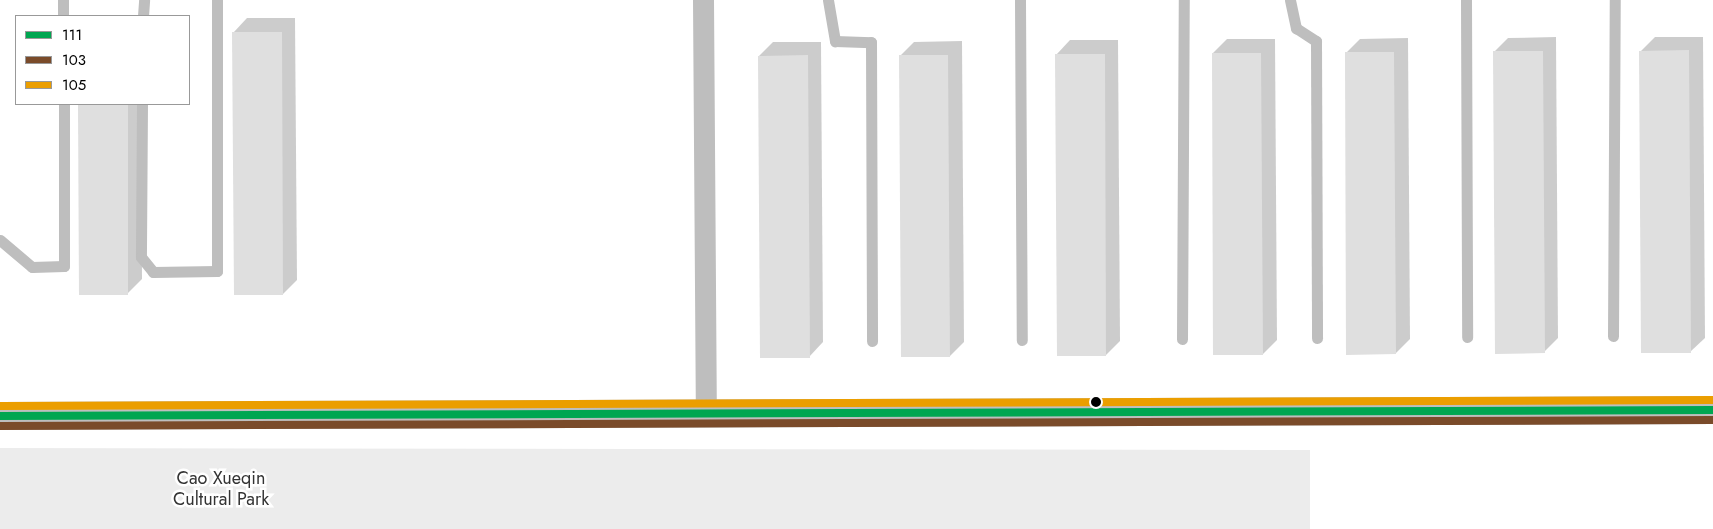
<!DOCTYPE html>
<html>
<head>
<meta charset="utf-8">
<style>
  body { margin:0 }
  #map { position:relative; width:1713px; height:529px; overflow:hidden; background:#fff; font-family:Jost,sans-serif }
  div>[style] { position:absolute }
  .green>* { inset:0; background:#ececec }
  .shadow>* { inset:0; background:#0003 }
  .building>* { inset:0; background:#dfdfdf }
  .service>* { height:11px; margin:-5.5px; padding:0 5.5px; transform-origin:5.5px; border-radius:5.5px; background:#bebebe }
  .minor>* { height:21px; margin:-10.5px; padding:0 10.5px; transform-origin:10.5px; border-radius:10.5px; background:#bebebe }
  .tertiary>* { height:28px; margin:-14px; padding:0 14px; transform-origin:14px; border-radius:14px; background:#bebebe }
  .bus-1>* { height:8px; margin:-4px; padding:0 4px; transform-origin:4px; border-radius:4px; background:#00a651 }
  .bus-2>* { height:8px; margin:-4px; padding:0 4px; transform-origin:4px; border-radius:4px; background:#7a4b2a }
  .bus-3>* { height:8px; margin:-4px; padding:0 4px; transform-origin:4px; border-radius:4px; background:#eb9e00 }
  .dots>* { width:14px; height:14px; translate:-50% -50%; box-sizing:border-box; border:2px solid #fff; border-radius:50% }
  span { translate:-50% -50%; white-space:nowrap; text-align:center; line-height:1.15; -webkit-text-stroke:5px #fff; paint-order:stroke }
  .park-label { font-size:18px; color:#333 }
  .legend { position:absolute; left:15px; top:15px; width:175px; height:90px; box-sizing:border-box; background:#fff; border:1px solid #999; margin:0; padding:6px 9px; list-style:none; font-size:15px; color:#000 }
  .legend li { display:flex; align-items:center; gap:10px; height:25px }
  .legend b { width:25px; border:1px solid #999 }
</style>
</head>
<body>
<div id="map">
  <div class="green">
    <div style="clip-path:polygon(0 448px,1310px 450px,1310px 529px,0 529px)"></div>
  </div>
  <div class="shadow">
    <div style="clip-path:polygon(247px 18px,295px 18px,297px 280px,283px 294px,233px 33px)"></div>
    <div style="clip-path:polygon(1556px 37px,1558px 338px,1544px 352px,1494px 52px,1508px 38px)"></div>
    <div style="clip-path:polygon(1655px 37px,1703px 37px,1705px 338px,1690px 352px,1641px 51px)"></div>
    <div style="clip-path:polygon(1408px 38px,1410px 339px,1396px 353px,1346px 53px,1360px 39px)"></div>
    <div style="clip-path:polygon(1227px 39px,1275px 39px,1277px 340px,1263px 354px,1213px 53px)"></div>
    <div style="clip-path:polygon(1070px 40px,1118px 40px,1120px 341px,1106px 355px,1056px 55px)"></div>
    <div style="clip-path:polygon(962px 41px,964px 342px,950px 356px,900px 56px,914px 42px)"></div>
    <div style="clip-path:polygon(773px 42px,821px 42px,823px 342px,809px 357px,759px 56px)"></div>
    <div style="clip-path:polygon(79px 104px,141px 104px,142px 279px,128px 293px,80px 294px)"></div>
  </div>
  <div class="building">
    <div style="clip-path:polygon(232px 32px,282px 32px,283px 295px,234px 295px)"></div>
    <div style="clip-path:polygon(1689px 50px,1691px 353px,1641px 353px,1639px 51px)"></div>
    <div style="clip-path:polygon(1493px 51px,1543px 51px,1545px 353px,1495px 354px)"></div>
    <div style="clip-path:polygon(1345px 52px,1394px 52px,1396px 354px,1346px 355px)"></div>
    <div style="clip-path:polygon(1212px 53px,1261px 53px,1263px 355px,1213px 355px)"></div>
    <div style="clip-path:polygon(1055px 54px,1105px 54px,1106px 356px,1057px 356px)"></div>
    <div style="clip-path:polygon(808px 55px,810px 358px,760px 358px,758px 56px)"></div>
    <div style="clip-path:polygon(899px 55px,948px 55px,950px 357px,901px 357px)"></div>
    <div style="clip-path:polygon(78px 104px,128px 104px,128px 295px,79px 295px)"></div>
  </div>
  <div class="service">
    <div style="left:63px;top:0;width:16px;rotate:90deg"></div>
    <div style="left:828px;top:0;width:42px;rotate:80.3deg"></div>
    <div style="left:835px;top:41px;width:36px;rotate:2deg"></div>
    <div style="left:871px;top:42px;width:299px;rotate:89.8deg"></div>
    <div style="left:1020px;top:0;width:340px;rotate:89.7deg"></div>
    <div style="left:1290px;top:0;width:29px;rotate:78deg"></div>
    <div style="left:1296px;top:28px;width:24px;rotate:33deg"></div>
    <div style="left:1316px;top:41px;width:297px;rotate:89.8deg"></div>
    <div style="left:1466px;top:0;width:337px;rotate:89.8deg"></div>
    <div style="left:143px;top:16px;width:16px;rotate:-86deg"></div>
    <div style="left:142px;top:104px;width:153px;rotate:90.4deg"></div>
    <div style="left:141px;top:257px;width:19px;rotate:51deg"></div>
    <div style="left:153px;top:272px;width:64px;rotate:-0.9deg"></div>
    <div style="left:217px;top:271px;width:271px;rotate:-90deg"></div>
    <div style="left:0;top:240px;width:42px;rotate:40.2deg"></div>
    <div style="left:32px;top:267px;width:32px;rotate:-2deg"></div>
    <div style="left:64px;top:266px;width:162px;rotate:-90deg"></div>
    <div style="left:1613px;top:336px;width:336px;rotate:-89.7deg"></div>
    <div style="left:1182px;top:339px;width:339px;rotate:-89.7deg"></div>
  </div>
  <div class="minor">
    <div style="left:703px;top:0;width:414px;rotate:89.6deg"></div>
  </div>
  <div class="tertiary">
    <div style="left:0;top:416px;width:1713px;rotate:-0.2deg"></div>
  </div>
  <div class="bus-1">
    <div style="left:0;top:416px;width:1713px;rotate:-0.2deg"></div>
  </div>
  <div class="bus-2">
    <div style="left:0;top:426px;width:1713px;rotate:-0.2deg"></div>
  </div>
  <div class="bus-3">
    <div style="left:0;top:406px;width:1713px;rotate:-0.2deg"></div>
  </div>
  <div class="dots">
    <div style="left:1096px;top:402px;background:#000"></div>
  </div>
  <div class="park-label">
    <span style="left:221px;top:489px">Cao Xueqin<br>Cultural Park</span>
  </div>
  <ul class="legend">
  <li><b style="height:6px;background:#00a651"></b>111</li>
  <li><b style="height:6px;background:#7a4b2a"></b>103</li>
  <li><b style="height:6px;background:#eb9e00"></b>105</li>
  </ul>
</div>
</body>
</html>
